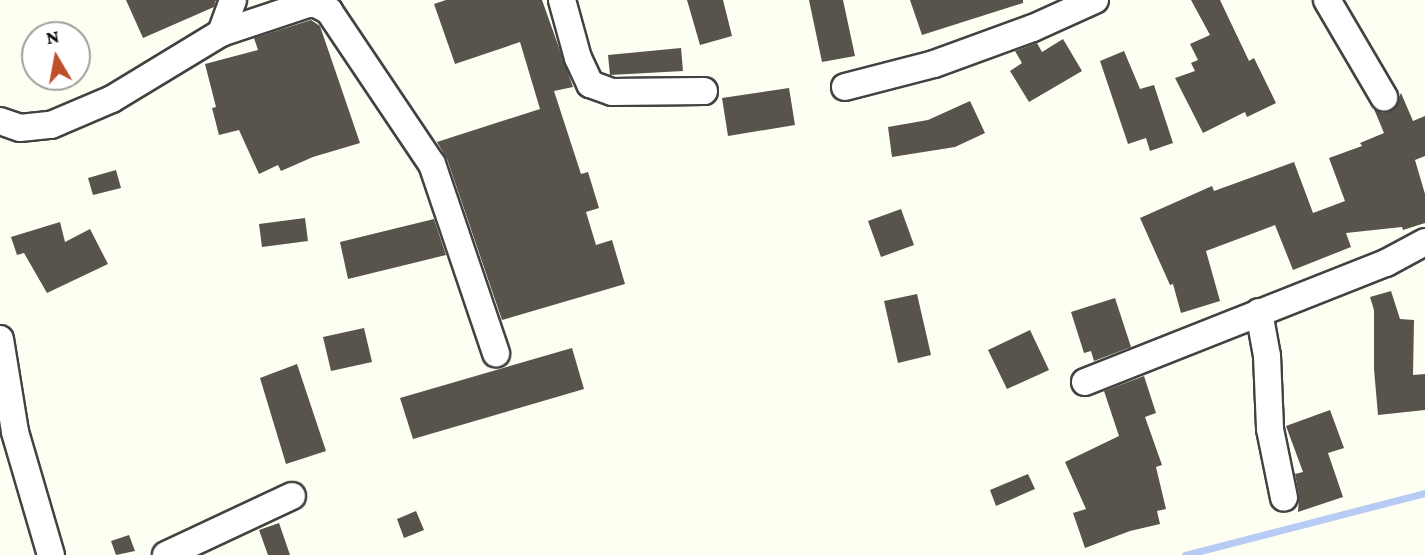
<!DOCTYPE html>
<html>
<head>
<meta charset="utf-8">
<style>
  body { margin:0 }
  #map { position:relative; width:1425px; height:555px; overflow:hidden; background:#fdfff2; font-family:"Crimson Pro",serif }
  div>[style] { position:absolute }
  .stream>* { height:7px; margin:-3.5px; padding:0 3.5px; transform-origin:3.5px; border-radius:3.5px; background:#b7cbf5 }
  .building>* { inset:0; background:#58544c }
  .roads { filter:drop-shadow(2px 0 #424242) drop-shadow(-2px 0 #424242) drop-shadow(0 2px #424242) drop-shadow(0 -2px #424242) }
  .street>* { height:26px; margin:-13px; padding:0 13px; transform-origin:13px; border-radius:13px; background:#fff }
  span { translate:-50% -50%; white-space:nowrap; text-align:center; line-height:1.15; -webkit-text-stroke:7px #fff; paint-order:stroke }
  .north { position:absolute; left:21px; top:21px; width:70px; height:70px; box-sizing:border-box; background:#fff; border:2px solid #9f9f9f; border-radius:50%; rotate:350deg; font-size:19px; font-weight:700; line-height:28px; text-align:center; color:#0f0f0f }
  .north::after { content:''; display:block; margin:auto; width:24px; height:32px; background:#bd5029; clip-path:polygon(50% 0,100% 100%,50% 72%,0 100%) }
</style>
</head>
<body>
<div id="map">
  <div class="stream">
    <div style="left:1185px;top:555px;width:248px;rotate:-14.5deg"></div>
  </div>
  <div class="building">
    <div style="clip-path:polygon(126px 0,216px 0,214px 7px,143px 38px)"></div>
    <div style="clip-path:polygon(446px 0,542px 0,573px 87px,554px 91px,581px 174px,588px 172px,599px 208px,586px 212px,596px 245px,612px 240px,625px 284px,502px 320px,447px 159px,437px 142px,540px 109px,520px 42px,455px 64px,434px 4px)"></div>
    <div style="clip-path:polygon(687px 0,723px 0,732px 36px,700px 45px)"></div>
    <div style="clip-path:polygon(809px 0,843px 0,855px 56px,822px 62px)"></div>
    <div style="clip-path:polygon(910px 0,1023px 0,1023px 3px,922px 35px)"></div>
    <div style="clip-path:polygon(1191px 0,1220px 0,1249px 61px,1254px 58px,1276px 103px,1247px 117px,1245px 112px,1203px 133px,1175px 78px,1195px 71px,1191px 63px,1198px 60px,1190px 44px,1210px 35px)"></div>
    <div style="clip-path:polygon(311px 20px,320px 26px,360px 143px,313px 157px,281px 171px,278px 165px,259px 174px,239px 130px,219px 135px,212px 108px,216px 107px,205px 64px,258px 50px,254px 38px)"></div>
    <div style="clip-path:polygon(1063px 39px,1082px 71px,1029px 102px,1010px 71px,1022px 63px,1015px 51px,1037px 43px,1042px 52px)"></div>
    <div style="clip-path:polygon(681px 48px,683px 71px,610px 75px,608px 55px)"></div>
    <div style="clip-path:polygon(1124px 51px,1140px 89px,1154px 85px,1173px 143px,1150px 151px,1146px 138px,1128px 144px,1100px 61px)"></div>
    <div style="clip-path:polygon(789px 88px,795px 125px,728px 136px,722px 98px)"></div>
    <div style="clip-path:polygon(1401px 93px,1413px 121px,1425px 116px,1425px 156px,1415px 160px,1425px 194px,1425px 223px,1403px 230px,1402px 227px,1346px 233px,1351px 247px,1293px 270px,1275px 225px,1206px 251px,1220px 301px,1181px 313px,1173px 284px,1170px 285px,1140px 218px,1212px 186px,1214px 191px,1294px 162px,1313px 213px,1345px 201px,1329px 158px,1362px 146px,1360px 143px,1384px 133px,1374px 109px,1383px 113px,1393px 110px)"></div>
    <div style="clip-path:polygon(970px 101px,985px 133px,955px 147px,892px 157px,888px 127px,928px 120px)"></div>
    <div style="clip-path:polygon(116px 170px,121px 188px,93px 195px,88px 178px)"></div>
    <div style="clip-path:polygon(901px 209px,914px 245px,881px 257px,868px 221px)"></div>
    <div style="clip-path:polygon(305px 218px,308px 241px,262px 247px,259px 224px)"></div>
    <div style="clip-path:polygon(434px 219px,446px 255px,348px 279px,340px 242px)"></div>
    <div style="clip-path:polygon(60px 222px,65px 242px,90px 229px,108px 264px,47px 293px,24px 253px,17px 255px,11px 237px)"></div>
    <div style="clip-path:polygon(1391px 291px,1400px 319px,1414px 320px,1413px 375px,1425px 374px,1425px 410px,1378px 415px,1374px 369px,1374px 310px,1370px 297px)"></div>
    <div style="clip-path:polygon(917px 294px,931px 355px,898px 363px,884px 301px)"></div>
    <div style="clip-path:polygon(1115px 298px,1131px 347px,1094px 361px,1091px 351px,1084px 353px,1071px 312px)"></div>
    <div style="clip-path:polygon(364px 328px,372px 362px,331px 371px,323px 337px)"></div>
    <div style="clip-path:polygon(1030px 330px,1049px 370px,1007px 389px,988px 350px)"></div>
    <div style="clip-path:polygon(572px 348px,584px 389px,413px 439px,400px 398px)"></div>
    <div style="clip-path:polygon(297px 364px,326px 451px,286px 464px,260px 378px)"></div>
    <div style="clip-path:polygon(1144px 376px,1156px 413px,1145px 417px,1162px 465px,1156px 467px,1166px 509px,1157px 511px,1160px 524px,1130px 531px,1085px 548px,1073px 513px,1086px 509px,1065px 462px,1119px 436px,1104px 391px)"></div>
    <div style="clip-path:polygon(1330px 410px,1344px 448px,1328px 453px,1343px 497px,1298px 512px,1299px 495px,1295px 474px,1303px 472px,1286px 426px)"></div>
    <div style="clip-path:polygon(1028px 474px,1035px 489px,996px 506px,990px 490px)"></div>
    <div style="clip-path:polygon(416px 511px,424px 530px,404px 538px,397px 519px)"></div>
    <div style="clip-path:polygon(279px 523px,290px 555px,268px 555px,259px 530px)"></div>
    <div style="clip-path:polygon(129px 535px,135px 551px,116px 555px,111px 541px)"></div>
  </div>
  <div class="roads">
    <div class="street">
      <div style="left:562px;top:0;width:60px;rotate:74.6deg"></div>
      <div style="left:578px;top:58px;width:29px;rotate:65deg"></div>
      <div style="left:590px;top:84px;width:23px;rotate:20deg"></div>
      <div style="left:612px;top:92px;width:92px;rotate:-0.6deg"></div>
      <div style="left:1327px;top:0;width:113px;rotate:59.6deg"></div>
      <div style="left:221px;top:33px;width:35px;rotate:-70deg"></div>
      <div style="left:845px;top:87px;width:92px;rotate:-14.5deg"></div>
      <div style="left:934px;top:64px;width:105px;rotate:-20deg"></div>
      <div style="left:1033px;top:28px;width:68px;rotate:-24.3deg"></div>
      <div style="left:0;top:121px;width:21px;rotate:19deg"></div>
      <div style="left:20px;top:128px;width:31px;rotate:-6deg"></div>
      <div style="left:51px;top:125px;width:66px;rotate:-23.1deg"></div>
      <div style="left:112px;top:99px;width:127px;rotate:-31.2deg"></div>
      <div style="left:221px;top:33px;width:92px;rotate:-18.4deg"></div>
      <div style="left:308px;top:4px;width:8px"></div>
      <div style="left:316px;top:4px;width:15px;rotate:28deg"></div>
      <div style="left:329px;top:11px;width:184px;rotate:56.1deg"></div>
      <div style="left:432px;top:164px;width:200px;rotate:71.3deg"></div>
      <div style="left:1259px;top:312px;width:45px;rotate:79.7deg"></div>
      <div style="left:1267px;top:356px;width:73px;rotate:87.6deg"></div>
      <div style="left:1270px;top:429px;width:70px;rotate:78.5deg"></div>
      <div style="left:0;top:339px;width:94px;rotate:80.8deg"></div>
      <div style="left:15px;top:432px;width:128px;rotate:73.7deg"></div>
      <div style="left:1085px;top:382px;width:324px;rotate:-21.6deg"></div>
      <div style="left:1386px;top:263px;width:44px;rotate:-28.3deg"></div>
      <div style="left:166px;top:555px;width:139px;rotate:-25.1deg"></div>
    </div>
  </div>
  <div class="north">N</div>
</div>
</body>
</html>
